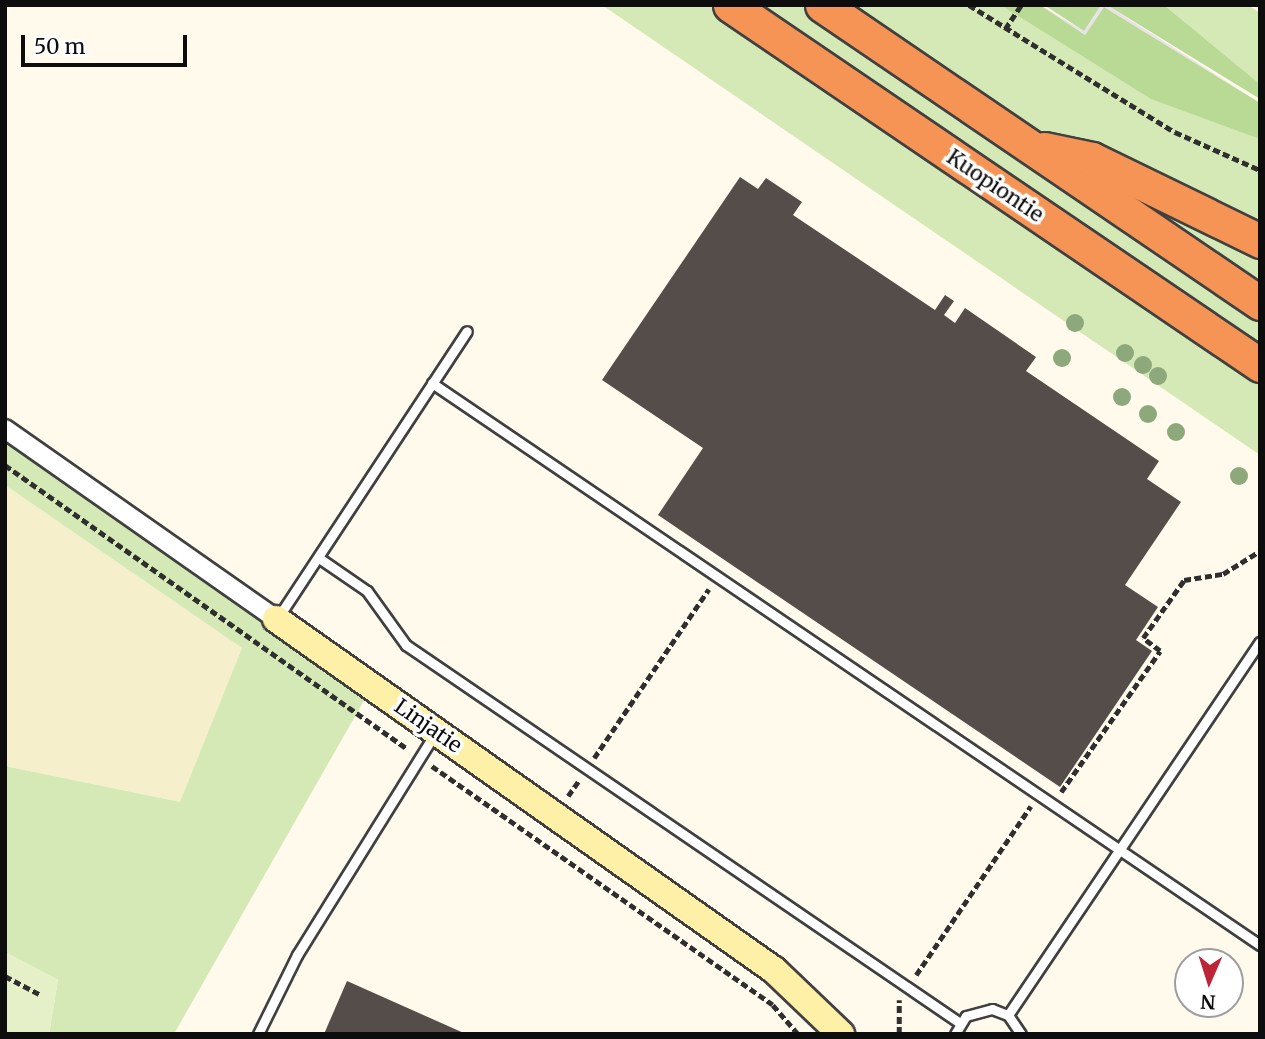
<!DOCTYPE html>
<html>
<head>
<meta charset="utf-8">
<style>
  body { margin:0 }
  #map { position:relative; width:1265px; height:1039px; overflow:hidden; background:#fffaec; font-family:Merriweather,serif }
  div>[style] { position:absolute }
  .industrial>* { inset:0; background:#eae1ec }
  .farmland>* { inset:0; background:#f5efcc }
  .green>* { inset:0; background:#d4e9b6 }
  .forest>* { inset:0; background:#b8da95 }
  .pitch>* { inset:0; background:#e5f0c8 }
  .building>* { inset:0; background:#554d49 }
  .path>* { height:4.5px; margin-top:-2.25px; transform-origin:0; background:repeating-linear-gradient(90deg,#2f2f2f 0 7px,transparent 0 10.5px) }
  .roads { filter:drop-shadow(2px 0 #404040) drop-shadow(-2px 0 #404040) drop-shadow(0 2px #404040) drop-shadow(0 -2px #404040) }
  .lane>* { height:9px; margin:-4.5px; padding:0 4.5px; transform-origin:4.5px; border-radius:4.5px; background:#fff }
  .street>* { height:18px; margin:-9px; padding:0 9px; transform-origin:9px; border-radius:9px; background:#fff }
  .secondary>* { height:26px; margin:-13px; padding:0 13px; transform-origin:13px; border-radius:13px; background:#fff0a7 }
  .highway>* { height:33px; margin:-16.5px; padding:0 16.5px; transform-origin:16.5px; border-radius:16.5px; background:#f59454 }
  .trees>* { width:18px; height:18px; margin:-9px; border-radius:50%; background:#8da87a }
  span { translate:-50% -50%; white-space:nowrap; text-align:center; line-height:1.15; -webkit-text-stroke:7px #fff; paint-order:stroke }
  .street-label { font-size:21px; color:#0d0d0d }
  .frame { position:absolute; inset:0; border:7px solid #0d0d0d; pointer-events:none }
  .north { position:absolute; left:1174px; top:948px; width:70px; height:70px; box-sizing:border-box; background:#fff; border:2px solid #9e9e9e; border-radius:50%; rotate:183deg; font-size:19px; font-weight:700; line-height:28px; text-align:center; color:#0d0d0d }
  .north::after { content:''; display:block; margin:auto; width:24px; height:32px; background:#bd2435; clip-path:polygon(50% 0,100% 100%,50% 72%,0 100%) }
  .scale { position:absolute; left:21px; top:35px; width:166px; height:32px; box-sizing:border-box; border:4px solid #0d0d0d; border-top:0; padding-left:9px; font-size:21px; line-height:24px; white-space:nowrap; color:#0d0d0d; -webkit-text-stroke:5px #fff; paint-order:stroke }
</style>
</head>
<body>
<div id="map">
  <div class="industrial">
    <div style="clip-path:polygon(1040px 5px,1084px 31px,1101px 5px,1107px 5px,1260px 103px,1104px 7px,1085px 35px)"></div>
  </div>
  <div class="farmland">
    <div style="clip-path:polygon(5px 485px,242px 648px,180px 802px,5px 766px)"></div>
  </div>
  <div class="green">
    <div style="clip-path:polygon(602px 5px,1010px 5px,1260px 139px,1260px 455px)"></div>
    <div style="clip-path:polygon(1164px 5px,1248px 5px,1260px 13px,1260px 84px)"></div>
    <div style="clip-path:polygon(5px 422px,374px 683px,174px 1034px,49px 1034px,58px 980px,5px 952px,5px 766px,180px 802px,242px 648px,5px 485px)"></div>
  </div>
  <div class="forest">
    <div style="clip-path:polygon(1001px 5px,1040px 5px,1085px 35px,1104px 7px,1260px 103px,1260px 139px,1151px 99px)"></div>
    <div style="clip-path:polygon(1044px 5px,1101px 5px,1084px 31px)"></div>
    <div style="clip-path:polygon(1107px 5px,1164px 5px,1260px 84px,1260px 99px)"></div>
  </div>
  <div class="pitch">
    <div style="clip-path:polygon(5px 952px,58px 980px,49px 1034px,5px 1034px)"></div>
  </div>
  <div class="building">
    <div style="clip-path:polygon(740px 177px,758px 189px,766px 178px,802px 202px,793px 215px,935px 310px,945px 295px,954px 301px,944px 315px,955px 323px,965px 308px,1036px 357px,1026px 371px,1159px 461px,1147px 479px,1181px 502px,1125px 585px,1158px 607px,1136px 640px,1152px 651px,1060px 787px,658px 515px,703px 448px,602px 380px)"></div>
    <div style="clip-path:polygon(347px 981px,466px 1034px,324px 1034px)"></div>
  </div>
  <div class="path">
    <div style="left:969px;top:5px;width:242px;rotate:31.7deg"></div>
    <div style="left:1175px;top:132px;width:93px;rotate:24.1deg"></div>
    <div style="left:1005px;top:29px;width:29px;rotate:-56deg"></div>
    <div style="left:5px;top:465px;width:493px;rotate:35.2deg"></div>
    <div style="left:594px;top:758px;width:204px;rotate:-55.8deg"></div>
    <div style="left:432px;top:766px;width:416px;rotate:35deg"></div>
    <div style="left:773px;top:1005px;width:38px;rotate:49deg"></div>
    <div style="left:1061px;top:792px;width:172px;rotate:-54.9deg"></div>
    <div style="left:1160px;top:651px;width:21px;rotate:-143deg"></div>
    <div style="left:1143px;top:638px;width:71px;rotate:-54.7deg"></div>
    <div style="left:1184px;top:580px;width:39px;rotate:-9deg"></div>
    <div style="left:1223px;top:574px;width:44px;rotate:-31.9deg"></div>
    <div style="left:568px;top:796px;width:19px;rotate:-55deg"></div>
    <div style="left:916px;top:975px;width:204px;rotate:-55.8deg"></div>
    <div style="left:5px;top:976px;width:41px;rotate:27.8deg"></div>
    <div style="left:899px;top:1034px;width:34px;rotate:-90deg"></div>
  </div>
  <div class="roads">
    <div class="lane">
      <div style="left:432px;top:383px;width:1001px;rotate:34.17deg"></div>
      <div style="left:319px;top:558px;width:58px;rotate:34.5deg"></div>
      <div style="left:367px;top:591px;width:67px;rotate:54.2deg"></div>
      <div style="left:406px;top:645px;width:671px;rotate:34.31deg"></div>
      <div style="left:279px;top:616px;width:341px;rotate:-56.6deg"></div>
      <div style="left:1008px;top:1015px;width:450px;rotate:-56deg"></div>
      <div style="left:258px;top:1034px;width:88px;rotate:-63.7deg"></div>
      <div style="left:297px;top:955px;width:261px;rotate:-58.1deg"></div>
      <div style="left:955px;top:1034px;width:21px;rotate:-59deg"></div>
      <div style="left:966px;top:1016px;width:27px;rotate:-15deg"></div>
      <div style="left:992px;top:1009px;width:17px;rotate:21deg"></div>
      <div style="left:1008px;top:1015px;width:23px;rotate:56deg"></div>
    </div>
    <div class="street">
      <div style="left:5px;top:429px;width:331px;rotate:35deg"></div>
    </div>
    <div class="secondary">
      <div style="left:276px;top:619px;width:609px;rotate:35.18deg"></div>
      <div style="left:774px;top:970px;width:93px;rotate:43.7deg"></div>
    </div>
    <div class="highway">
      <div style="left:730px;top:5px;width:641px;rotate:34.19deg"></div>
      <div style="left:822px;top:5px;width:530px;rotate:34.23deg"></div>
      <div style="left:1044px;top:149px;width:49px;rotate:11.8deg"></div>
      <div style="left:1092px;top:159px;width:187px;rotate:26deg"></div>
    </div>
  </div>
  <div class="trees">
    <div style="left:1075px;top:323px"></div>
    <div style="left:1125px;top:353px"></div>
    <div style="left:1062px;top:358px"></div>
    <div style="left:1143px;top:365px"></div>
    <div style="left:1158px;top:376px"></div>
    <div style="left:1122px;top:397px"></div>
    <div style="left:1148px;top:414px"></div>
    <div style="left:1176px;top:432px"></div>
    <div style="left:1239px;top:476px"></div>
  </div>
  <div class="street-label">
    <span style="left:995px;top:186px;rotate:34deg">Kuopiontie</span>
    <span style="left:428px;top:726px;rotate:35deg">Linjatie</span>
  </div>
  <div class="frame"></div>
  <div class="north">N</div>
  <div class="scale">50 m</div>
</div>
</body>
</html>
